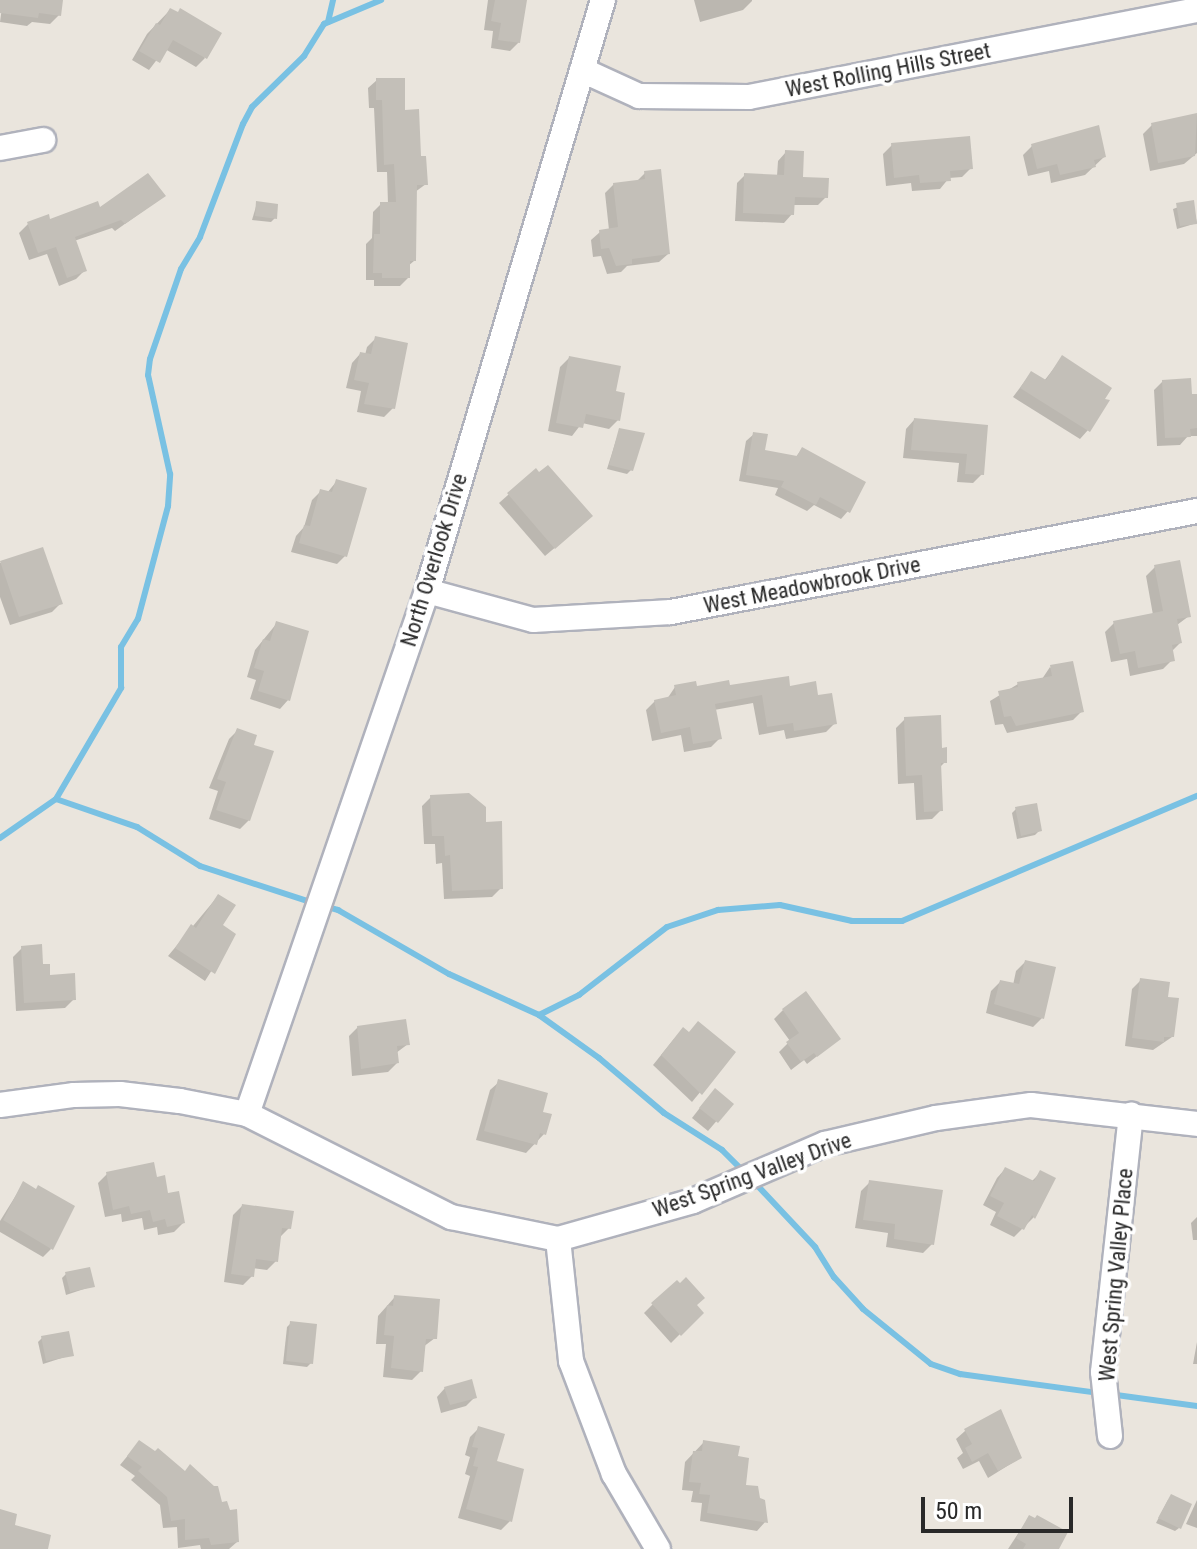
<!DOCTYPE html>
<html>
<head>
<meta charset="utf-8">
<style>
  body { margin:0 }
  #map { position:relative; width:1197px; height:1549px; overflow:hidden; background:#eae5dd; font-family:"Roboto Condensed",sans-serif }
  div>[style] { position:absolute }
  .shadow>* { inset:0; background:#0003 }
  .stream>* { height:6px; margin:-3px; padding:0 3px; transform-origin:3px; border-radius:3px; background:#79c1e3 }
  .building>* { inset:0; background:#c3bfb8 }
  .roads { filter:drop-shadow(2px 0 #b0b2bc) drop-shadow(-2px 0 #b0b2bc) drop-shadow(0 2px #b0b2bc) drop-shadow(0 -2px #b0b2bc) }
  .minor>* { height:24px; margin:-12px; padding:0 12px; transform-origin:12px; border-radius:12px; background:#fff }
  span { translate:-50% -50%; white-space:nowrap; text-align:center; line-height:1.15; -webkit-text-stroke:7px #fff; paint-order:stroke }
  .street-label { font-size:22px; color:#292929 }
  .scale { position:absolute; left:921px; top:1497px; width:152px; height:36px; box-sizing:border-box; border:4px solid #292929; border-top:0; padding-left:10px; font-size:24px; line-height:28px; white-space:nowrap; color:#292929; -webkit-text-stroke:6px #fff; paint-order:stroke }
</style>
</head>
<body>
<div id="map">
  <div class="shadow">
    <div style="clip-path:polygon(3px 0,61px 0,59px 15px,50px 24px,32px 22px,27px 26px,0 22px)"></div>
    <div style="clip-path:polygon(488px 0,525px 0,519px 42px,510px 51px,491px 48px,493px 31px,484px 30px)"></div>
    <div style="clip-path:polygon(694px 0,752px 0,752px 1px,743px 10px,700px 22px)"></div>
    <div style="clip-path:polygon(170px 10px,205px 58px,196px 67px,165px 49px,149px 70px,132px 60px,147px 34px)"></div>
    <div style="clip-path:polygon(377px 80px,403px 112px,426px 184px,415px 192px,414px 261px,408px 266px,408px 278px,400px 286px,374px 286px,374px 280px,366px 280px,366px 244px,372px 238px,373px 212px,381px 204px,388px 204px,387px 172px,377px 172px,374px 108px,369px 108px,368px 88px)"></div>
    <div style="clip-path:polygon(1197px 115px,1197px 153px,1184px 164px,1150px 171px,1143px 134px,1152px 125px)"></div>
    <div style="clip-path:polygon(892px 145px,971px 168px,962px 177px,949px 178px,940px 189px,912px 191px,911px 183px,886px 186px,883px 154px)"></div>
    <div style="clip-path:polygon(1032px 146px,1104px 157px,1085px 175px,1051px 183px,1049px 171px,1028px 176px,1023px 155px)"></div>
    <div style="clip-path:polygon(786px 152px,801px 179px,826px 197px,818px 205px,792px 205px,792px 214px,784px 223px,735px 221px,737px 183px,745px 175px,777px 176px,778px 161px)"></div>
    <div style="clip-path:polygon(645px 173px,668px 254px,659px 262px,627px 266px,621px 272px,607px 274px,601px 256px,593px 257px,591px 240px,600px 232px,609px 230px,605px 193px,614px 184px,636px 182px)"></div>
    <div style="clip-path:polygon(164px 196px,115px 231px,112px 228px,74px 241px,85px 270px,76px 279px,59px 286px,47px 254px,29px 260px,19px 233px,28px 224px)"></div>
    <div style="clip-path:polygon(1192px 202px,1197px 223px,1177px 229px,1173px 209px)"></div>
    <div style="clip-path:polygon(257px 203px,275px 218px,271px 222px,252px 220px)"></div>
    <div style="clip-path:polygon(376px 338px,393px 408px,384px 417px,357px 412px,361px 391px,346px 388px,352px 363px,360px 354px,365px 355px,367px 347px)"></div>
    <div style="clip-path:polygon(569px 358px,614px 393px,618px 420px,609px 429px,582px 423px,572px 436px,548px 431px,560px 367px)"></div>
    <div style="clip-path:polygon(1062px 358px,1101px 400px,1088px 430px,1080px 439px,1013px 397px,1031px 373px,1044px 381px)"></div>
    <div style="clip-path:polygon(1163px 381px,1190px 397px,1197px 396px,1197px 436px,1188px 436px,1180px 445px,1157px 446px,1154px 390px)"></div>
    <div style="clip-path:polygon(914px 420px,986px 427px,982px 474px,973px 483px,957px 482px,959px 463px,903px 458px,906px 429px)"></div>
    <div style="clip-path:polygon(619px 431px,631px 470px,627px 474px,607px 469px)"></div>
    <div style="clip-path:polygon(754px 434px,763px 452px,795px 458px,802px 449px,848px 511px,841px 519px,814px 505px,807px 511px,775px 495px,778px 488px,739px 481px,746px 441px)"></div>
    <div style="clip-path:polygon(535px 471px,582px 525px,545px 556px,499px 503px)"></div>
    <div style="clip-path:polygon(336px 482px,345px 556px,337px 564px,291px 552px,296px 536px,304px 527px,312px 500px,321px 491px,327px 493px)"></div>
    <div style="clip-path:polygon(42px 550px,61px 603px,52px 612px,10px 625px,0 597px,0 563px)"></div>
    <div style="clip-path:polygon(1155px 567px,1189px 616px,1177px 625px,1180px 643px,1171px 652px,1172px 660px,1163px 669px,1130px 676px,1127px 659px,1111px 662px,1105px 632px,1114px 623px,1153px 615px,1146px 576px)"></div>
    <div style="clip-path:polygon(277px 623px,288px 700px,280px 709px,250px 699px,256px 680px,247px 677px,255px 650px)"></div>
    <div style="clip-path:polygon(1050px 667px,1082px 711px,1073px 720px,1007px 733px,1003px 724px,995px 725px,990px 701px,1018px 684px,1042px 679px)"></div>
    <div style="clip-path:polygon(675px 687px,789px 688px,817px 697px,835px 723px,826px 732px,786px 739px,784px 730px,759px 735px,753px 703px,714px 710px,720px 738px,711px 747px,684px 752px,681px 735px,652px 741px,646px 710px,655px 701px,667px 699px)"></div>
    <div style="clip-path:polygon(905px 719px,940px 750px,945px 762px,939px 768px,941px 810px,932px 819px,916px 820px,914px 783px,898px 784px,896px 728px)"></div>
    <div style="clip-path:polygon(237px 731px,252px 746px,249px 820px,240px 829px,209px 819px,218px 791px,209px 788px,229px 739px)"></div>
    <div style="clip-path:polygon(431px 797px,484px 824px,501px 888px,492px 897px,444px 899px,442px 863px,436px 864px,435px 844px,424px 844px,422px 806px)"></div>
    <div style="clip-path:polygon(1016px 809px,1039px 831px,1035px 835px,1017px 839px,1012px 813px)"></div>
    <div style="clip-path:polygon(218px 896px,220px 926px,234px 935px,205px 981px,168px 956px)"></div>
    <div style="clip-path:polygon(22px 948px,74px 999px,65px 1008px,16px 1011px,13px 957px)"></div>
    <div style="clip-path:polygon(1025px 962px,1042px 1018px,1033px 1027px,986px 1013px,991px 991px,1000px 982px,1013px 985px,1016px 971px)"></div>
    <div style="clip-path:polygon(1141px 980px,1166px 998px,1172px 1037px,1153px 1050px,1125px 1046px,1132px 989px)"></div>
    <div style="clip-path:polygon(783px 1010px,839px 1039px,807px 1064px,804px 1060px,791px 1070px,779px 1052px,790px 1041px,774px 1019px)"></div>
    <div style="clip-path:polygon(358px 1027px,408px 1044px,396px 1053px,397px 1063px,388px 1072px,352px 1076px,349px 1036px)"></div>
    <div style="clip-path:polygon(674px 1039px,733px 1052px,692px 1102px,653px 1065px)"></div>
    <div style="clip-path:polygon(499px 1082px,541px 1113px,544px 1134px,526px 1153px,476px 1140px,490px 1090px)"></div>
    <div style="clip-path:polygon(706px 1100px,731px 1104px,708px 1131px,692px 1118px)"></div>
    <div style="clip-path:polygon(1005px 1169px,1031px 1182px,1040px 1173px,1053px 1179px,1034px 1217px,1014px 1237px,990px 1225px,996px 1212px,983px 1205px,997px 1178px)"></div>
    <div style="clip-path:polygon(107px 1174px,156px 1179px,183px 1223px,174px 1232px,158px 1235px,157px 1227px,144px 1230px,142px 1218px,122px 1222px,121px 1214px,105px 1217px,98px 1183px)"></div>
    <div style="clip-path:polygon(870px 1182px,932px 1244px,923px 1253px,886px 1247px,888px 1233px,855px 1228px,861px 1191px)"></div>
    <div style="clip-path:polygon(23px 1184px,51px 1249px,43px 1257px,0 1232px,0 1221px)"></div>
    <div style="clip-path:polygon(242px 1206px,289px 1228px,280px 1237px,276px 1261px,267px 1270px,253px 1268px,252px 1276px,243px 1285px,224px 1282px,233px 1215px)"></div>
    <div style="clip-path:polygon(1197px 1217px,1197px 1240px,1193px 1240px,1191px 1223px)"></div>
    <div style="clip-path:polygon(66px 1274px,93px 1286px,66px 1295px,62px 1278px)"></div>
    <div style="clip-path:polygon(394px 1298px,435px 1338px,423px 1347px,421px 1371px,412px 1380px,383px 1377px,386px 1344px,376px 1344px,378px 1316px)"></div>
    <div style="clip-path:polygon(653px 1304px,695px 1305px,701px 1313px,671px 1343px,644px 1313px)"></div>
    <div style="clip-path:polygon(291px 1323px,311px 1363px,307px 1367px,283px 1364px,287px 1327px)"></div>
    <div style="clip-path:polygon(42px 1338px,71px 1355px,43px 1364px,38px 1342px)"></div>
    <div style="clip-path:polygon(1197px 1342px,1197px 1364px,1193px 1364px)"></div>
    <div style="clip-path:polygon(445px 1388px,475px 1397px,466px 1406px,441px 1413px,437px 1397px)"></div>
    <div style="clip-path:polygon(1000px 1412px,1020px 1458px,988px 1478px,979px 1461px,963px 1469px,957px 1458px,963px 1453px,956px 1439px,965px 1431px)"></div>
    <div style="clip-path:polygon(479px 1428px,495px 1462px,510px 1521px,501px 1530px,458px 1518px,470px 1476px,465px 1474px,470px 1457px,465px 1455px,470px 1437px)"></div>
    <div style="clip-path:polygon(139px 1442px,220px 1504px,237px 1542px,229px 1549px,201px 1549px,200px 1545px,178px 1548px,177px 1527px,163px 1528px,160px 1505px,131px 1480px,135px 1476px,120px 1465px)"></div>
    <div style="clip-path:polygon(704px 1442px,735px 1457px,744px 1487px,765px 1522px,757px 1531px,700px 1521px,702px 1503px,691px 1502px,693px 1491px,682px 1490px,685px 1462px)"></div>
    <div style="clip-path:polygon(1168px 1500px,1179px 1528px,1175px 1531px,1156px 1523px)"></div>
    <div style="clip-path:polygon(1197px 1500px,1197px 1528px,1186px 1524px)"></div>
    <div style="clip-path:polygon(1029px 1517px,1057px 1549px,1008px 1549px)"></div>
  </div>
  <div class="stream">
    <div style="left:328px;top:22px;width:23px;rotate:-77deg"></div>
    <div style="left:56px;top:799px;width:86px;rotate:19.1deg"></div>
    <div style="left:137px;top:827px;width:74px;rotate:31.8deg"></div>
    <div style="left:200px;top:866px;width:119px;rotate:18.1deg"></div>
    <div style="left:0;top:838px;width:68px;rotate:-34.9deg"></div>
    <div style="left:56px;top:799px;width:129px;rotate:-59.6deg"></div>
    <div style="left:121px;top:688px;width:41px;rotate:-90deg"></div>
    <div style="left:121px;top:647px;width:33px;rotate:-59deg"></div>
    <div style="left:138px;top:619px;width:117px;rotate:-75.1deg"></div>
    <div style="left:168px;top:506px;width:32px;rotate:-86deg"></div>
    <div style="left:170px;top:474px;width:101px;rotate:-102.5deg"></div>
    <div style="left:148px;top:375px;width:16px;rotate:-83deg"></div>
    <div style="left:150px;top:359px;width:95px;rotate:-71deg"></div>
    <div style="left:181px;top:269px;width:37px;rotate:-59deg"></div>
    <div style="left:200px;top:237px;width:121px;rotate:-69.2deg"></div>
    <div style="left:243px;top:124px;width:19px;rotate:-62deg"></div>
    <div style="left:252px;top:107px;width:73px;rotate:-44.4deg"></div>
    <div style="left:304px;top:56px;width:38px;rotate:-58deg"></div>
    <div style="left:324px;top:24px;width:62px;rotate:-22.8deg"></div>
    <div style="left:324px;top:906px;width:15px;rotate:16deg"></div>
    <div style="left:338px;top:910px;width:128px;rotate:30deg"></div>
    <div style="left:449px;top:974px;width:99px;rotate:24.5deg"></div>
    <div style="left:539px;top:1015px;width:74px;rotate:35.6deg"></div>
    <div style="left:599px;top:1058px;width:85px;rotate:40.2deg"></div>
    <div style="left:664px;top:1113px;width:69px;rotate:32.5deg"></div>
    <div style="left:722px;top:1150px;width:31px;rotate:45deg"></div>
    <div style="left:539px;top:1015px;width:45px;rotate:-26.6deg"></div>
    <div style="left:579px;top:995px;width:111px;rotate:-37.7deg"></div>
    <div style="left:667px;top:927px;width:54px;rotate:-18.4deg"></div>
    <div style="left:718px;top:910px;width:62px;rotate:-4.6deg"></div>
    <div style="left:780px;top:905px;width:74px;rotate:12.5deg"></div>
    <div style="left:852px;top:921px;width:50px"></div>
    <div style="left:902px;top:921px;width:320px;rotate:-23deg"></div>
    <div style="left:755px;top:1183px;width:88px;rotate:46.8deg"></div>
    <div style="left:815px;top:1247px;width:36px;rotate:58deg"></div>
    <div style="left:834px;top:1277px;width:43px;rotate:47.8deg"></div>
    <div style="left:863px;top:1309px;width:87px;rotate:39deg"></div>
    <div style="left:931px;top:1364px;width:31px;rotate:19deg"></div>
    <div style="left:960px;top:1374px;width:139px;rotate:7.8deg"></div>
    <div style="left:1109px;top:1394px;width:89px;rotate:7.8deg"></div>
  </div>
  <div class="building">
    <div style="clip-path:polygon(0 0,63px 0,61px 16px,39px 13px,38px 18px,0 13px)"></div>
    <div style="clip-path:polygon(495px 0,527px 0,520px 43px,498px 40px,501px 23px,491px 21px)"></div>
    <div style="clip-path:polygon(170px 8px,178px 12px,180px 8px,222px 33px,207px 59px,173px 40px,160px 63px,139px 51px,156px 23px,160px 25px)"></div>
    <div style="clip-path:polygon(376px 78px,405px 78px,405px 110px,419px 109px,421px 156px,426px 156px,428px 185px,417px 185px,416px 261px,410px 261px,410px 278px,382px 278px,382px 273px,373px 273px,374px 234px,380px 234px,380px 202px,396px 202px,394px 164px,384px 165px,382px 100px,376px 100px)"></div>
    <div style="clip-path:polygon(1197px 113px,1195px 156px,1158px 163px,1151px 123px)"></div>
    <div style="clip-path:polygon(1099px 125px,1106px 157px,1094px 160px,1096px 167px,1060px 175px,1057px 164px,1037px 169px,1031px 144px)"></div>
    <div style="clip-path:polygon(970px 136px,973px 169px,950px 171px,951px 181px,920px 183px,919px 175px,894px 178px,891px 143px)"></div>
    <div style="clip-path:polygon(785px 150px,804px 151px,803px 177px,829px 178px,828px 198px,795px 197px,794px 215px,743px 213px,744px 173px,784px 175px)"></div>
    <div style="clip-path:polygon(661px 169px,670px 254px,632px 259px,632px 264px,616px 266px,609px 248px,601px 249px,599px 230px,618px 227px,613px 183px,645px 179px,644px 171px)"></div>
    <div style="clip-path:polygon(148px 173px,166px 196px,125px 224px,121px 220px,75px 237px,87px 271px,67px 278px,56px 247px,38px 253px,27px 222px,49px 214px,50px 219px,98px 201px,100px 207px)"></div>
    <div style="clip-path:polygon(1194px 200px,1197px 224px,1180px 226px,1176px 203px)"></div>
    <div style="clip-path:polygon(256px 201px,278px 204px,277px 219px,255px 216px)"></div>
    <div style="clip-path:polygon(375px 336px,408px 343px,395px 409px,364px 404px,369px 383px,354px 380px,360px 352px,371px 354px)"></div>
    <div style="clip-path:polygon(1062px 355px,1112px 388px,1105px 399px,1110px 400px,1090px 432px,1020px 388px,1031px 371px,1046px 380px)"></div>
    <div style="clip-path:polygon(569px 356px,621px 366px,616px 391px,625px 393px,620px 421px,586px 414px,583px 428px,556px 423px)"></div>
    <div style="clip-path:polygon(1191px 378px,1192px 394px,1197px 394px,1197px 428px,1190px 429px,1191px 437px,1165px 438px,1162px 380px)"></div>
    <div style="clip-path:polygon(914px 418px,988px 425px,984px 475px,965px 474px,967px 454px,911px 450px)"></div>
    <div style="clip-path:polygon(619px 428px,645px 433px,633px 471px,609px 465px)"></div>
    <div style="clip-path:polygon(753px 432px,768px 434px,765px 450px,797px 456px,802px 447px,866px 482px,850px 513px,820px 497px,816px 505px,781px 487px,784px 481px,746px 475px)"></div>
    <div style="clip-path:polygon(548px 465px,593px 516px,555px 549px,507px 493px,536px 468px,539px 472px)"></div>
    <div style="clip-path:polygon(336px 479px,367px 488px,347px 557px,299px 543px,304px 525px,310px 526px,320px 489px,332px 492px)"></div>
    <div style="clip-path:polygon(43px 547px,63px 604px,19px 617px,0 561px)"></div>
    <div style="clip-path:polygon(1180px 560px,1191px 617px,1177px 619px,1182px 643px,1172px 645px,1175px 661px,1138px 668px,1135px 651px,1120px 654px,1113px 621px,1163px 611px,1154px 565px)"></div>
    <div style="clip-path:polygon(276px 621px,309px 631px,290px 701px,258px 691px,264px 671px,254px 668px,263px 639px,270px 641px)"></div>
    <div style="clip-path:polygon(1073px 661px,1084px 712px,1016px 726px,1011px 716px,1004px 717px,998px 691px,1018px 687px,1017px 682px,1052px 676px,1050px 665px)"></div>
    <div style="clip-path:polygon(789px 676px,790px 686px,816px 681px,818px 695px,832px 693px,837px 724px,794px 731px,793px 723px,767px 727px,762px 695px,715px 704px,722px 739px,693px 744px,690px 727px,661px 733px,654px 700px,676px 695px,674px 685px,696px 681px,697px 686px,729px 680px,730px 685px)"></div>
    <div style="clip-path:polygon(941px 715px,942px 748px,947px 747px,947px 763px,941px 763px,943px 811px,924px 812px,922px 775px,906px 776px,904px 717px)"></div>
    <div style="clip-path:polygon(237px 728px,257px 735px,254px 745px,274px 751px,250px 821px,216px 810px,226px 782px,217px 779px)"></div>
    <div style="clip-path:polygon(469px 793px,486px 807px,486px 822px,502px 821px,503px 889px,452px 891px,450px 855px,445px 856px,444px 836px,432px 836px,430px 795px)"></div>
    <div style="clip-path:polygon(1037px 803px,1042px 831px,1021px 836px,1015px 807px)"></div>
    <div style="clip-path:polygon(218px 894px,236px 905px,223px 925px,236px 934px,215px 974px,175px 948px,191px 924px,196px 928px)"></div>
    <div style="clip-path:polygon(42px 944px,43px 964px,50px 964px,50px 975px,75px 973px,76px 1000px,24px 1003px,21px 946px)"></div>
    <div style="clip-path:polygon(1025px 960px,1056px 967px,1044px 1019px,994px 1004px,1000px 980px,1019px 984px)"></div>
    <div style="clip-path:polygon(1140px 978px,1170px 982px,1168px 997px,1179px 998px,1174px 1037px,1164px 1037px,1164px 1042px,1132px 1038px)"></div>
    <div style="clip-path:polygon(806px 991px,841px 1039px,817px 1057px,814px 1053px,801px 1062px,786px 1042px,799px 1033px,782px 1009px)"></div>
    <div style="clip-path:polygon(406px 1019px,410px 1045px,397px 1046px,399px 1063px,361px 1069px,357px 1026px)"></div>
    <div style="clip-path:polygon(698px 1021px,736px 1052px,702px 1095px,661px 1055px,683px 1027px,689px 1032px)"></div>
    <div style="clip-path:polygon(498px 1079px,548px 1093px,543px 1112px,552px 1114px,546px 1135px,540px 1133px,537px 1145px,484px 1131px)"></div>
    <div style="clip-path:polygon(715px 1088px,734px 1104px,718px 1123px,699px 1108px)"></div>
    <div style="clip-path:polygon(154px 1162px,157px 1177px,165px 1175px,168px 1193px,179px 1191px,185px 1223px,167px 1227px,165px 1219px,153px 1222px,150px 1210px,131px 1214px,129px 1206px,113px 1210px,106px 1172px)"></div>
    <div style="clip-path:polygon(1005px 1167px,1034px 1181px,1040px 1170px,1056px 1178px,1035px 1219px,1032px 1215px,1024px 1230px,997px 1216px,1004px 1203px,990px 1196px)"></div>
    <div style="clip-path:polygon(869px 1180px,943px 1190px,934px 1245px,894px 1239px,895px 1224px,863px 1220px)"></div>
    <div style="clip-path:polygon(23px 1181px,36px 1189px,38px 1185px,75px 1206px,53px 1250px,3px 1220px)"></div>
    <div style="clip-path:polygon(242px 1204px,294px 1211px,291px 1229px,282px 1228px,278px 1262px,256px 1259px,254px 1277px,231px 1274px)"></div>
    <div style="clip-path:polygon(90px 1267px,95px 1287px,70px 1292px,65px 1272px)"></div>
    <div style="clip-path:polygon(686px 1277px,705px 1298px,697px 1305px,704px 1313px,681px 1336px,651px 1303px,677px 1280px,680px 1283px)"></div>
    <div style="clip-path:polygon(394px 1295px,440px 1299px,437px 1339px,426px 1339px,423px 1372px,391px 1368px,394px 1336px,384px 1335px,387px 1305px,393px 1306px)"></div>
    <div style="clip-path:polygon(290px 1321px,317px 1324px,313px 1364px,286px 1361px)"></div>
    <div style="clip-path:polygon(69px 1331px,74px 1356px,46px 1361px,41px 1336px)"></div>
    <div style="clip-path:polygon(472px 1379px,477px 1398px,450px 1405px,444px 1387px)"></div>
    <div style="clip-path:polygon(1001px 1409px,1022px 1458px,998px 1471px,988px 1453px,972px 1462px,965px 1448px,972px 1444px,964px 1429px)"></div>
    <div style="clip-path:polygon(478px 1426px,505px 1434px,497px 1461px,524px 1469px,512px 1522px,466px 1509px,478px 1467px,473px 1466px,478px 1448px,472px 1447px)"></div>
    <div style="clip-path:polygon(139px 1440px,155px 1451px,158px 1448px,185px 1471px,190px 1464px,214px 1486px,218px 1486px,222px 1502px,227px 1501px,230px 1510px,237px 1509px,239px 1542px,211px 1545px,209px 1538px,185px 1540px,185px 1519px,171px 1521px,167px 1497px,138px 1471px,142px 1467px,127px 1456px)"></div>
    <div style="clip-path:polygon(703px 1440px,740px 1446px,738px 1456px,749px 1458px,746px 1485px,758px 1486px,760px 1498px,765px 1500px,768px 1523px,707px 1513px,710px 1495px,699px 1494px,701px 1483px,689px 1482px,693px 1451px,702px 1451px)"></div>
    <div style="clip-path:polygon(1171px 1494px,1192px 1504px,1181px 1529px,1158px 1518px)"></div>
    <div style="clip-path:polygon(0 1509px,17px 1514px,15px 1525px,51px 1535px,48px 1549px,0 1549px)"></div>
    <div style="clip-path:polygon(1029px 1515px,1035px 1518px,1037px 1515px,1068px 1532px,1059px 1549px,1023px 1549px,1026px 1544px,1016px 1538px)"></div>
  </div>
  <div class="roads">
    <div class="minor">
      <div style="left:582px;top:70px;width:63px;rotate:24.5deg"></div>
      <div style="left:639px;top:96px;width:110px;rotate:0.5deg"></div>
      <div style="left:749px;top:97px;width:456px;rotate:-11deg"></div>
      <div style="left:0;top:148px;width:44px;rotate:-10.5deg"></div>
      <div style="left:427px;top:591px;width:110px;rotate:15.3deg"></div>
      <div style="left:533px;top:620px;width:138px;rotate:-3.3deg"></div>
      <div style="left:671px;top:612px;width:536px;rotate:-10.87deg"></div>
      <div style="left:0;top:1105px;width:75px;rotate:-7.7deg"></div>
      <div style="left:74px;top:1095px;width:46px;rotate:-1.2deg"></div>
      <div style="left:120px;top:1094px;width:60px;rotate:6.7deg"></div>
      <div style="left:180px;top:1101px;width:68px;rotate:11deg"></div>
      <div style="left:247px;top:1114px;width:229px;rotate:26.8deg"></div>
      <div style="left:451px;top:1217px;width:109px;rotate:11.6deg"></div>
      <div style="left:558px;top:1239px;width:140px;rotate:-15.7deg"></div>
      <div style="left:693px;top:1201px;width:144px;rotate:-23.4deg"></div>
      <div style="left:825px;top:1144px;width:114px;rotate:-13.2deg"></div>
      <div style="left:936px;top:1118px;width:96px;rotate:-7.8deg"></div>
      <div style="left:1031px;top:1105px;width:167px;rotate:6.5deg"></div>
      <div style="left:247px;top:1114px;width:553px;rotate:-71.01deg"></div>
      <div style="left:427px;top:591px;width:617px;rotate:-73.42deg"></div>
      <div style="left:558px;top:1239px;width:123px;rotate:83.9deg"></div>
      <div style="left:571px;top:1361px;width:121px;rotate:69.2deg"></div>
      <div style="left:614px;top:1474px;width:87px;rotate:59.6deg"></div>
      <div style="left:1110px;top:1436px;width:64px;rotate:-96.2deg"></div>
      <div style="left:1103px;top:1372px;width:259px;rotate:-83.8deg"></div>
    </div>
  </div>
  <div class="street-label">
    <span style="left:888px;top:70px;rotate:-11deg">West Rolling Hills Street</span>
    <span style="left:434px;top:560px;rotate:-73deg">North Overlook Drive</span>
    <span style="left:812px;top:585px;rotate:-11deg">West Meadowbrook Drive</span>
    <span style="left:752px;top:1175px;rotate:-20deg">West Spring Valley Drive</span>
    <span style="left:1116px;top:1275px;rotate:-85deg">West Spring Valley Place</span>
  </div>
  <div class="scale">50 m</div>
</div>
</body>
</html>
